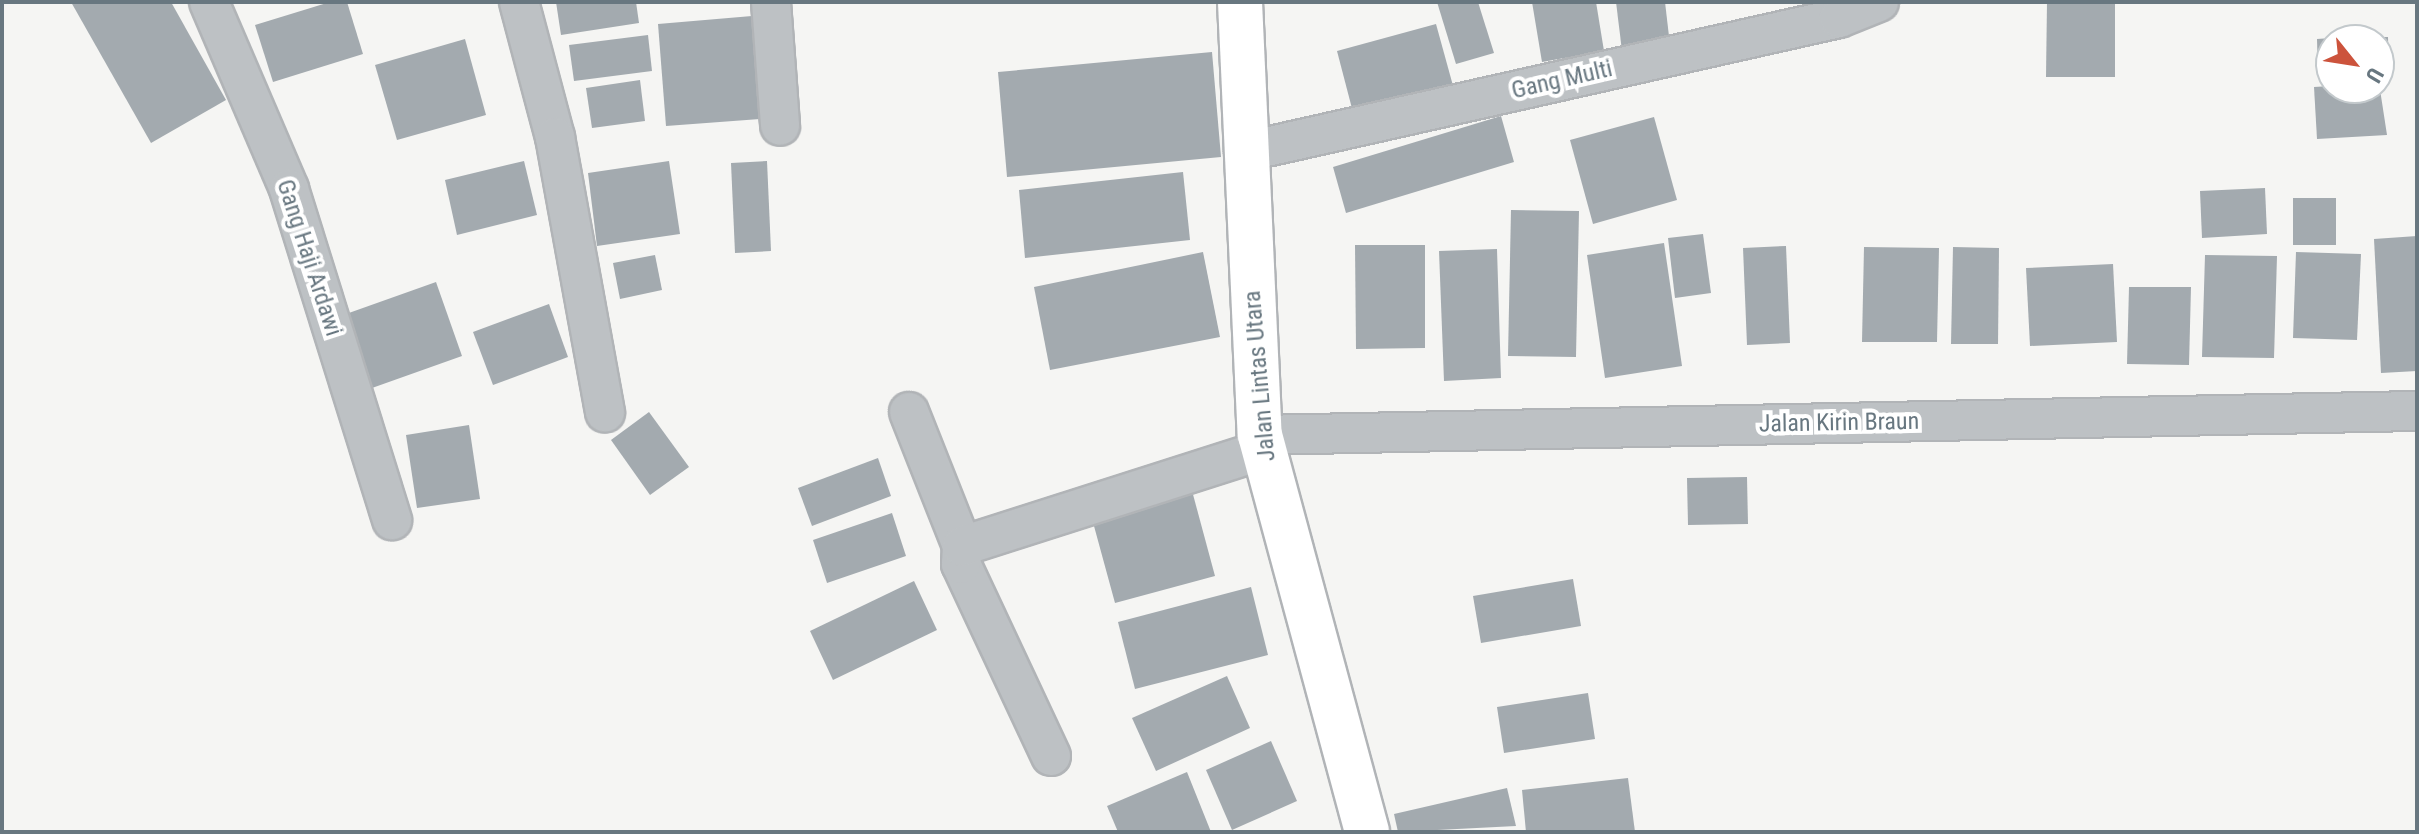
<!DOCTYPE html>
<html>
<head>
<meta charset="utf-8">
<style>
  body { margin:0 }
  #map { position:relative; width:2419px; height:834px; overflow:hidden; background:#f5f5f3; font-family:"Roboto Condensed",sans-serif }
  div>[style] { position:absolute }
  .building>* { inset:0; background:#a3aaaf }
  .roads { filter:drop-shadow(2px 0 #b1b4b7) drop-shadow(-2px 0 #b1b4b7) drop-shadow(0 2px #b1b4b7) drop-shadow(0 -2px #b1b4b7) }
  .minor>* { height:38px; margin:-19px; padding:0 19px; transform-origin:19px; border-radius:19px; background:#bdc1c4 }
  .highway>* { height:44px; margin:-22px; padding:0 22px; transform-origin:22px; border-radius:22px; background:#fff }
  span { translate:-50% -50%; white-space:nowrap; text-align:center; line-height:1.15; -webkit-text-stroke:8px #fff; paint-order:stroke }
  .street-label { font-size:24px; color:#687780 }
  .frame { position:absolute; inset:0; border:4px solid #687780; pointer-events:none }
  .north { position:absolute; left:2315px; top:24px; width:80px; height:80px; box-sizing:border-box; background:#fff; border:2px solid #c3c9cc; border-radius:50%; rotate:120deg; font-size:22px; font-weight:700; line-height:32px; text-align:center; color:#687780 }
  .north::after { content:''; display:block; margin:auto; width:28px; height:36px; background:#cc533c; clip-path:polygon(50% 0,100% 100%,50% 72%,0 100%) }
</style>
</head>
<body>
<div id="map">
  <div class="building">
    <div style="clip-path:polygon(71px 2px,171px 2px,226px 100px,151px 143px)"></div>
    <div style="clip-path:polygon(330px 2px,347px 2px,363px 54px,273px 82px,255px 25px)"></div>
    <div style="clip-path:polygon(556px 2px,636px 2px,639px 23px,561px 35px)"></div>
    <div style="clip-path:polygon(1437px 2px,1478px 2px,1494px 53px,1456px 64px)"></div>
    <div style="clip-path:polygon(1532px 2px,1596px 2px,1604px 51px,1542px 62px)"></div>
    <div style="clip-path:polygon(1616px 2px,1665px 2px,1670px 45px,1622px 51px)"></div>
    <div style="clip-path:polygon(2047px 2px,2115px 2px,2115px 77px,2046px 77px)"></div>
    <div style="clip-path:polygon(752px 16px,760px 119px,666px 126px,658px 24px)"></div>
    <div style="clip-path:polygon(1436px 24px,1455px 93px,1355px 120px,1337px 51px)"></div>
    <div style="clip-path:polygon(648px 35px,652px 71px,574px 81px,569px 45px)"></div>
    <div style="clip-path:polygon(2388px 37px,2389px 75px,2379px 76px,2379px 40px,2360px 37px)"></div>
    <div style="clip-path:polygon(2331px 38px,2331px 77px,2318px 77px,2317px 39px)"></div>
    <div style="clip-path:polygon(465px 39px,486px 115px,397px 140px,375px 65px)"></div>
    <div style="clip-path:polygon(1212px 52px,1221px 157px,1007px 177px,998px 72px)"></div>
    <div style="clip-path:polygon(640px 80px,645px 121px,592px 128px,586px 88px)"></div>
    <div style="clip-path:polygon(2379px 83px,2387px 135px,2317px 139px,2314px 87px)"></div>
    <div style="clip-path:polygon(1501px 116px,1514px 162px,1346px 213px,1333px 167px)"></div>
    <div style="clip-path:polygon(1654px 117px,1677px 200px,1593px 224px,1570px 140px)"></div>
    <div style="clip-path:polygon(524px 161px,537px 215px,457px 235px,445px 180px)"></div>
    <div style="clip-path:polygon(669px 161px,680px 234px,597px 246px,588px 173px)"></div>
    <div style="clip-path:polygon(767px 161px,771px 251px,735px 253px,731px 163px)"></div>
    <div style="clip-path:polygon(1183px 172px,1190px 240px,1025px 258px,1019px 190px)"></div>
    <div style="clip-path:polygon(2265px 188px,2267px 234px,2202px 238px,2200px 191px)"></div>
    <div style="clip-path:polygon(2293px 198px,2336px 198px,2336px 245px,2293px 245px)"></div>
    <div style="clip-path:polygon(1511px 210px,1579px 211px,1576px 357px,1508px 356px)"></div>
    <div style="clip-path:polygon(1703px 234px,1711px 293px,1675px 298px,1668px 238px)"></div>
    <div style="clip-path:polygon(2417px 236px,2417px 371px,2381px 373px,2374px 239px)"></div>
    <div style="clip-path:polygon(1664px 243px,1682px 366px,1605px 378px,1587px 255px)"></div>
    <div style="clip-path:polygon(1355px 245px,1425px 245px,1425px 348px,1356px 349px)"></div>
    <div style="clip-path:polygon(1786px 246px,1790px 343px,1747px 345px,1743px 248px)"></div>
    <div style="clip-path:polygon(1864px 247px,1939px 248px,1937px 342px,1862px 342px)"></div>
    <div style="clip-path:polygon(1953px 247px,1999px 248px,1998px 344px,1951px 344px)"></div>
    <div style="clip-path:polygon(1497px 249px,1501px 378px,1444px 381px,1439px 251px)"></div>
    <div style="clip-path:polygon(1203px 252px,1220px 337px,1050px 370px,1034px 287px)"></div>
    <div style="clip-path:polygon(2296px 252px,2361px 254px,2357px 340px,2293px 338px)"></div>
    <div style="clip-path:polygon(655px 255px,662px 290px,620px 299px,613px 263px)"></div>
    <div style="clip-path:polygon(2205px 255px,2277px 256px,2274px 358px,2202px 357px)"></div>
    <div style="clip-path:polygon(2113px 264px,2117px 342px,2030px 346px,2026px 268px)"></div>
    <div style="clip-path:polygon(436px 282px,462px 356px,372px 388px,346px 314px)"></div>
    <div style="clip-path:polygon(2129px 287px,2191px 287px,2189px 365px,2127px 364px)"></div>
    <div style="clip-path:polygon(549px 304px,568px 357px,493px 385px,473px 332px)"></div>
    <div style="clip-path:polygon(649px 412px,689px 467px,650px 495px,611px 440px)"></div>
    <div style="clip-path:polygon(469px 425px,480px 499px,417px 508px,406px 435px)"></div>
    <div style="clip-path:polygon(878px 458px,891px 496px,812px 526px,798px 488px)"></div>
    <div style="clip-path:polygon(1747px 477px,1748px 524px,1688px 525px,1687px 478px)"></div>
    <div style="clip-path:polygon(1191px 487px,1215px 576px,1115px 603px,1091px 515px)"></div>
    <div style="clip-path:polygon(892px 513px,906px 556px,827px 583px,813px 540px)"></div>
    <div style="clip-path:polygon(1573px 579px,1581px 626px,1481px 643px,1473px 596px)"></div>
    <div style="clip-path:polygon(914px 581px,937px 630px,833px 680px,810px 631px)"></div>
    <div style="clip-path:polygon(1251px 587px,1268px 655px,1135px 689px,1118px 622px)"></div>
    <div style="clip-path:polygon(1227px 676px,1250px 728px,1156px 771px,1132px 718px)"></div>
    <div style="clip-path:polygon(1588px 693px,1595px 739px,1504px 753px,1497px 707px)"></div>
    <div style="clip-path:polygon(1271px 741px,1297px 801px,1232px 830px,1206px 770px)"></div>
    <div style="clip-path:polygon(1187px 772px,1211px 832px,1118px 832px,1107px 806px)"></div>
    <div style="clip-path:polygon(1628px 778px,1635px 832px,1526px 832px,1522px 790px)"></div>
    <div style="clip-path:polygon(1507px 788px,1516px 826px,1398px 832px,1394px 814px)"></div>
  </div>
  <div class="roads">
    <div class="minor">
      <div style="left:209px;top:2px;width:203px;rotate:66.8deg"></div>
      <div style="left:289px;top:189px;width:347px;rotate:72.7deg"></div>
      <div style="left:519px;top:2px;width:140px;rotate:75.1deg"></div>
      <div style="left:555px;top:137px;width:280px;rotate:79.7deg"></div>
      <div style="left:771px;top:2px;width:124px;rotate:85.8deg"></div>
      <div style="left:1244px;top:152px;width:610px;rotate:-12.69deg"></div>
      <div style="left:1839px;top:18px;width:43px;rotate:-21.8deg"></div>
      <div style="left:909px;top:412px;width:144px;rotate:68.4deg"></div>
      <div style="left:1260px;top:435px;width:1157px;rotate:-1.19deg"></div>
      <div style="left:1051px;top:756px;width:212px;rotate:-115.1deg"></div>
      <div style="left:961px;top:564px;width:18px;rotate:-87deg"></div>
      <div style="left:962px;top:546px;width:316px;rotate:-17.7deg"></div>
    </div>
    <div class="highway">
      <div style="left:1240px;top:2px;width:433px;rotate:87.4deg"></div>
      <div style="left:1260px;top:435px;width:411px;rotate:74.9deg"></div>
    </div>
  </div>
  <div class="street-label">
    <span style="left:1562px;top:80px;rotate:-13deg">Gang Multi</span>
    <span style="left:309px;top:258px;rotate:72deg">Gang Haji Ardawi</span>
    <span style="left:1260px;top:376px;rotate:-95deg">Jalan Lintas Utara</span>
    <span style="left:1839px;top:423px;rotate:-1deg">Jalan Kirin Braun</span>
  </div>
  <div class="frame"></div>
  <div class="north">U</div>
</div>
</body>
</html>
